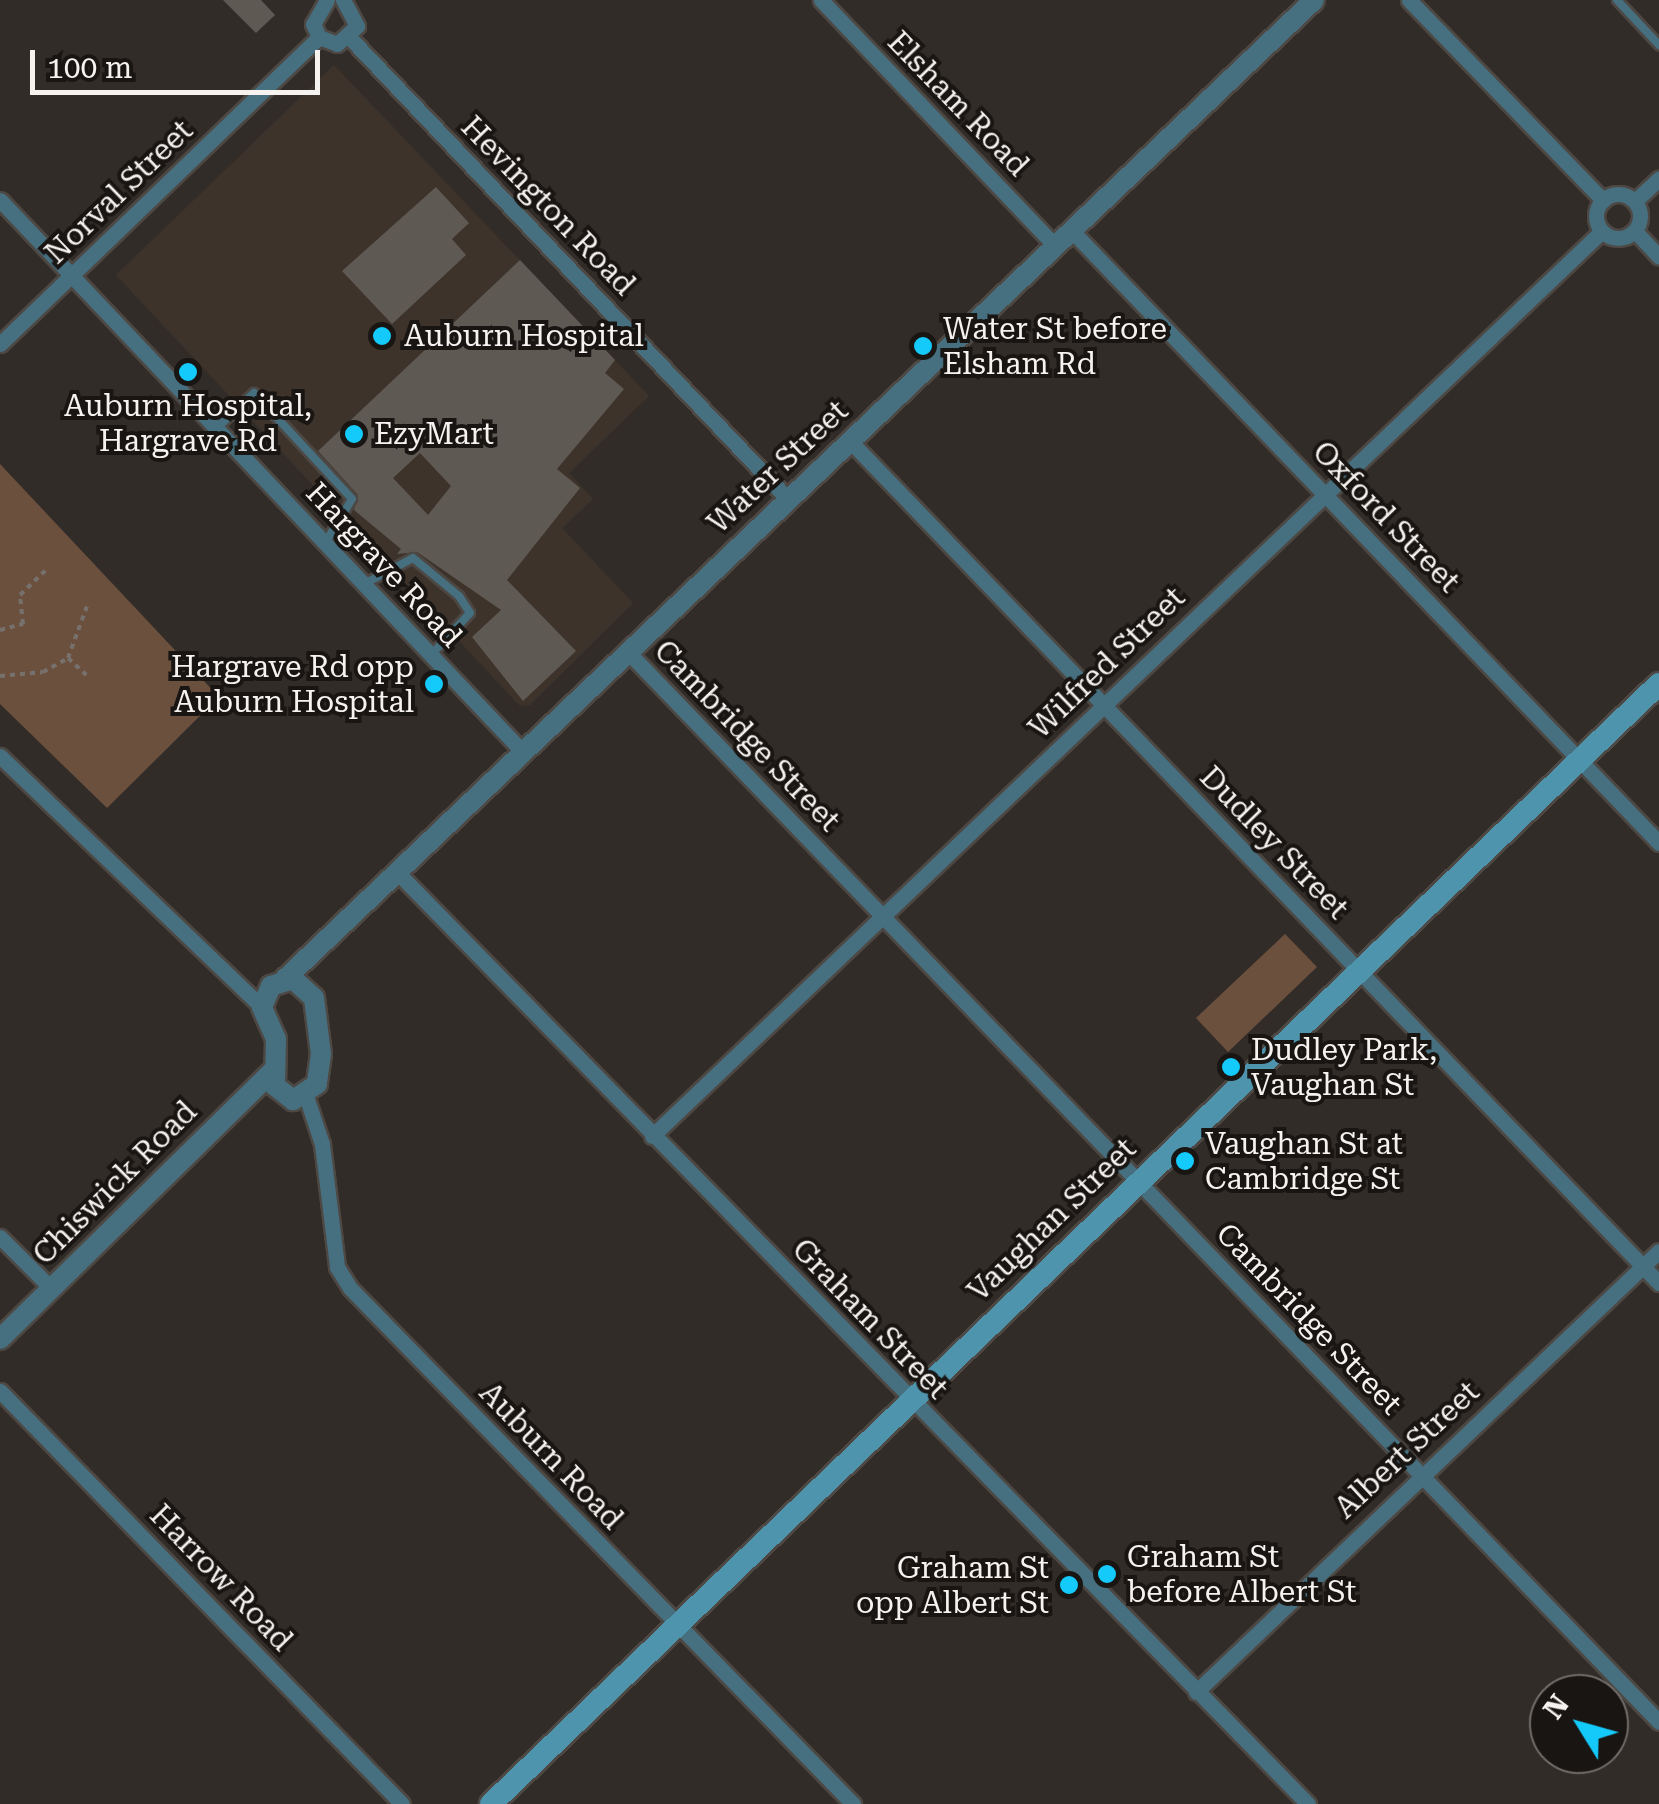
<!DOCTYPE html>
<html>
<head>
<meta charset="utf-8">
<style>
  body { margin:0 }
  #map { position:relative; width:1659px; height:1804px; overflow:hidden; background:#322c28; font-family:"Roboto Serif",serif }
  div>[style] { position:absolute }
  .built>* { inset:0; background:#3e332b }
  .green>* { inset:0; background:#6c503e }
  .building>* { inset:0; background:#5f5954 }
  .path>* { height:4px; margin-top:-2px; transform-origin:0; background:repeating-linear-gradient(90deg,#76716d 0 5px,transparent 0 10px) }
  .roads { filter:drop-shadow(2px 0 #4d4844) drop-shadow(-2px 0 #4d4844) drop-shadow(0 2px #4d4844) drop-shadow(0 -2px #4d4844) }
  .service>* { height:8px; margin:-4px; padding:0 4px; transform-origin:4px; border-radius:4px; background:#466f7f }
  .minor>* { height:15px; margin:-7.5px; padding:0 7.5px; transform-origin:7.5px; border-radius:7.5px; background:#466f7f }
  .minor>.ring { margin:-7.5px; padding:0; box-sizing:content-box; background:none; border:15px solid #466f7f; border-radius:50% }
  .tertiary>* { height:20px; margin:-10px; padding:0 10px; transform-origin:10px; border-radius:10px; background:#466f7f }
  .secondary>* { height:22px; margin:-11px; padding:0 11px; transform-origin:11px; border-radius:11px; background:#4f94ad }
  .dots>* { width:28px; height:28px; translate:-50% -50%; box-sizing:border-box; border:5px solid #181513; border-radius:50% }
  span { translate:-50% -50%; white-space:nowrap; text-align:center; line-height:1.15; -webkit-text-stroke:8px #181513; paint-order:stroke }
  .street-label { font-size:30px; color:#f6f2f0 }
  .poi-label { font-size:30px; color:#f6f2f0 }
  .left { translate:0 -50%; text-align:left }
  .right { translate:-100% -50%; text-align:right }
  .north { position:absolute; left:1529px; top:1674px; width:100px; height:100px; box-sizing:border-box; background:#181513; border:2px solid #716d6b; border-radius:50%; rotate:307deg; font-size:28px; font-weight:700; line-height:40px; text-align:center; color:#f6f2f0 }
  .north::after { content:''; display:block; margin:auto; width:35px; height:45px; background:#14cafb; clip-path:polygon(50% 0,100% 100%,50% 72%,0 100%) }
  .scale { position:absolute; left:30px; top:50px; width:290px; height:45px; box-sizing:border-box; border:5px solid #f6f2f0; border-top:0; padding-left:12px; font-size:30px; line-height:35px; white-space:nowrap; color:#f6f2f0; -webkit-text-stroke:8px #181513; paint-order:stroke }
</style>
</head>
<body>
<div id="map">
  <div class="built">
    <div style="clip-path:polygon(334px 65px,649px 396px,569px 473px,593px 499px,562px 528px,633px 603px,530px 705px,520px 706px,116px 275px)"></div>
  </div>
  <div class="green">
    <div style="clip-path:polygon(0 464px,219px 697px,107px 808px,0 704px)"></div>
    <div style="clip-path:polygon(1285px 934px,1317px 967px,1228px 1052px,1196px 1018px)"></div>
  </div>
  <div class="building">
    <div style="clip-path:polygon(223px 0,261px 0,275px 15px,256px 33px)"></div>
    <div style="clip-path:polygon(436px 187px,469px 223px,452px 239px,466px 255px,392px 324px,342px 271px)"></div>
    <div style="clip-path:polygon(evenodd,520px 260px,615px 360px,605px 373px,624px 389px,557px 469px,580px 488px,507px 580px,576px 651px,523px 701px,472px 637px,501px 610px,417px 552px,397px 554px,401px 549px,354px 510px,358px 495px,318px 451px,520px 260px,420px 453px,451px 486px,428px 515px,393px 478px,420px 453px)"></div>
  </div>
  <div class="path">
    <div style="left:0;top:630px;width:24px;rotate:-15deg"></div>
    <div style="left:23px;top:624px;width:29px;rotate:-96deg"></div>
    <div style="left:20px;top:595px;width:39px;rotate:-44deg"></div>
    <div style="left:68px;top:658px;width:25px;rotate:43deg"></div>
    <div style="left:0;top:676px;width:43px;rotate:-5.3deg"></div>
    <div style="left:43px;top:672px;width:29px;rotate:-29deg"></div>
    <div style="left:68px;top:658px;width:55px;rotate:-69.9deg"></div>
  </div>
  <div class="roads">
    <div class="service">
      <div style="left:1617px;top:0;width:62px;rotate:47deg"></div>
      <div style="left:217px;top:428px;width:51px;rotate:-43.4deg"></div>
      <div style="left:254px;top:393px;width:144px;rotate:47.2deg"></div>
      <div style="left:352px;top:499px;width:52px;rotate:121.5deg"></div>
      <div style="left:364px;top:584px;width:55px;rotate:-28deg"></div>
      <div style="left:413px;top:558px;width:60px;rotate:39.6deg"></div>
      <div style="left:459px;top:596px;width:20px;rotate:57deg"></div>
      <div style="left:470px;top:613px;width:57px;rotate:132.9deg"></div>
    </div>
    <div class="minor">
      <div style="left:327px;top:0;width:28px;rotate:120deg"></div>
      <div style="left:313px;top:24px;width:14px;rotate:65deg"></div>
      <div style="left:319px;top:37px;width:19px;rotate:21deg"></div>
      <div style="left:337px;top:44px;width:27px;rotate:-42deg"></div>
      <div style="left:357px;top:26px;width:30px;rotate:-118deg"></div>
      <div style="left:821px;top:0;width:340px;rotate:46.4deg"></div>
      <div style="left:1409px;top:0;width:279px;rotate:45.9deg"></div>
      <div style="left:350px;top:38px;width:636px;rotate:46.47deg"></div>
      <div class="ring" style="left:1596px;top:194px;width:29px;height:29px"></div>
      <div style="left:0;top:200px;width:759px;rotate:46.55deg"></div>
      <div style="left:1635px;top:201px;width:33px;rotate:-43deg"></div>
      <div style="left:1072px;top:231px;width:848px;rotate:46.19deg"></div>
      <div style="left:1635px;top:231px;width:35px;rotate:47deg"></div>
      <div style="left:0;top:344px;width:443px;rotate:-43.9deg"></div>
      <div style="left:850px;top:441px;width:1168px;rotate:46.15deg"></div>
      <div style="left:627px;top:651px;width:1487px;rotate:46.06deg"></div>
      <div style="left:0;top:756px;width:363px;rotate:43.8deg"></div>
      <div style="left:395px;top:870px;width:1306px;rotate:45.65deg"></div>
      <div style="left:306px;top:1096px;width:51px;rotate:71.6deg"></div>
      <div style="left:322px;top:1144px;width:124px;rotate:83deg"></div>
      <div style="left:337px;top:1267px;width:25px;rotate:58deg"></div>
      <div style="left:350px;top:1288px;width:721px;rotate:45.73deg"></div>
      <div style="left:652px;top:1136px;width:1312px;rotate:-43.61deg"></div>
      <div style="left:0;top:1237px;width:72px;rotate:45deg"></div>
      <div style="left:0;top:1391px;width:576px;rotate:45.77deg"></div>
      <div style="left:1196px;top:1692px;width:639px;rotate:-43.61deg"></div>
    </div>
    <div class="tertiary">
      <div style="left:285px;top:979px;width:1420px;rotate:-43.57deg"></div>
      <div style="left:293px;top:979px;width:28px;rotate:42deg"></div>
      <div style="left:314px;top:998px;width:56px;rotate:82.9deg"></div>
      <div style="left:321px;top:1054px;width:30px;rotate:98deg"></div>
      <div style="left:317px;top:1084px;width:29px;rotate:146deg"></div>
      <div style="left:293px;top:1100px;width:23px;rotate:-142deg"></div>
      <div style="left:275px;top:1086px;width:47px;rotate:-88.8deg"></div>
      <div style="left:276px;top:1039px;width:35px;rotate:-114deg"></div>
      <div style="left:262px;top:1007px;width:23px;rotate:-67deg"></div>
      <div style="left:271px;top:986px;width:23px;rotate:-18deg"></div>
      <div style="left:0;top:1339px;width:384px;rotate:-44.5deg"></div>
    </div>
    <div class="secondary">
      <div style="left:491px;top:1804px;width:1618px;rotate:-43.8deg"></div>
    </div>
  </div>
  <div class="dots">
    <div style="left:382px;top:336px;background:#14cafb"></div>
    <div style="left:923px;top:346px;background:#14cafb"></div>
    <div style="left:188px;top:372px;background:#14cafb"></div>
    <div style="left:354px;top:434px;background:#14cafb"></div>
    <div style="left:434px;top:684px;background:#14cafb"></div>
    <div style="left:1231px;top:1067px;background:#14cafb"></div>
    <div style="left:1185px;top:1161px;background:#14cafb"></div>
    <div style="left:1107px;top:1574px;background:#14cafb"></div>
    <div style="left:1069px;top:1585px;background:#14cafb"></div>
  </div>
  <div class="street-label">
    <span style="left:958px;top:104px;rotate:46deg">Elsham Road</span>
    <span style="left:119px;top:192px;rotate:-44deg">Norval Street</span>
    <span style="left:548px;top:206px;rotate:46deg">Hevington Road</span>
    <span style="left:778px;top:467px;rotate:-43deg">Water Street</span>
    <span style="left:1386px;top:517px;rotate:46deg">Oxford Street</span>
    <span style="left:384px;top:565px;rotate:47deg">Hargrave Road</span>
    <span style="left:1107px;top:663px;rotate:-44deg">Wilfred Street</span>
    <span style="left:747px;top:736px;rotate:46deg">Cambridge Street</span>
    <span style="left:1274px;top:843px;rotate:46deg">Dudley Street</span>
    <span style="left:115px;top:1183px;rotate:-45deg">Chiswick Road</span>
    <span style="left:1052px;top:1220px;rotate:-44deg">Vaughan Street</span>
    <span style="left:870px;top:1319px;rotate:46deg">Graham Street</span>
    <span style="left:1309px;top:1319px;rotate:46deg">Cambridge Street</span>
    <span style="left:1407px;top:1450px;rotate:-43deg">Albert Street</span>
    <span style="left:551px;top:1456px;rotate:46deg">Auburn Road</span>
    <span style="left:221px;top:1578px;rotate:46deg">Harrow Road</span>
  </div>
  <div class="poi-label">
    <span class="left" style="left:943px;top:346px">Water St before<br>Elsham Rd</span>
    <span class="left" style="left:404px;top:336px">Auburn Hospital</span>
    <span style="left:188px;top:423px">Auburn Hospital,<br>Hargrave Rd</span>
    <span class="left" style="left:374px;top:434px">EzyMart</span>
    <span class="right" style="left:414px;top:684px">Hargrave Rd opp<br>Auburn Hospital</span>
    <span class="left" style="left:1251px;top:1067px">Dudley Park,<br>Vaughan St</span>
    <span class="left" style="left:1205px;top:1161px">Vaughan St at<br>Cambridge St</span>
    <span class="left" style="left:1127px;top:1574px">Graham St<br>before Albert St</span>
    <span class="right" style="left:1049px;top:1585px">Graham St<br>opp Albert St</span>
  </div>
  <div class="north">N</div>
  <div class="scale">100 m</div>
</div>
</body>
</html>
